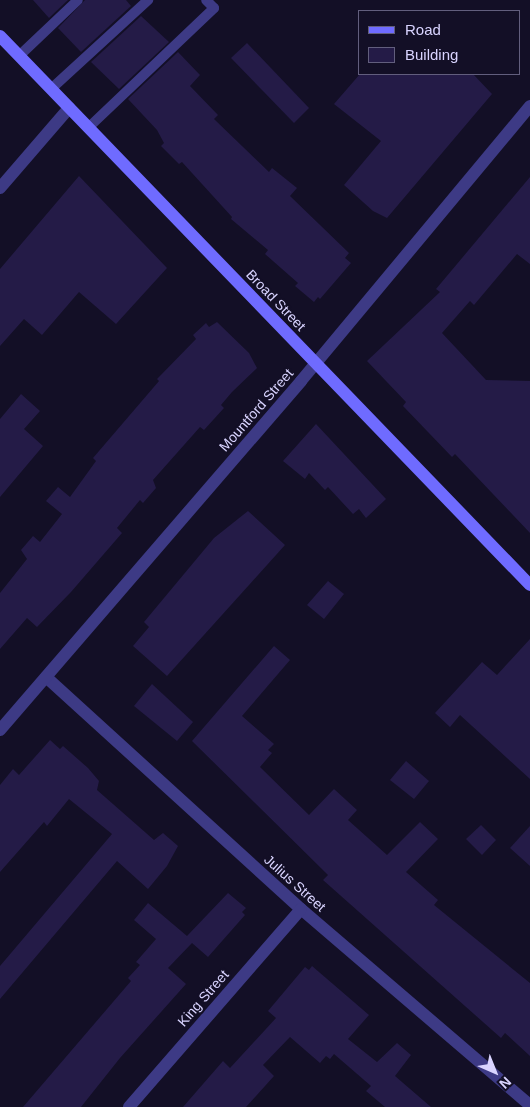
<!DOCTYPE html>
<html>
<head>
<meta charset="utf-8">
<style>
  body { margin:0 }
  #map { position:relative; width:530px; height:1107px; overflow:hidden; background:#130f26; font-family:Arial,sans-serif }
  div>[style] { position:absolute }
  .building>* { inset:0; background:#241b47 }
  .lane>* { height:10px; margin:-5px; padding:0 5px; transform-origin:5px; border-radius:5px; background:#3d3a85 }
  .street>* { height:12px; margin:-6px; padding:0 6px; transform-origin:6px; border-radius:6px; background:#3d3a85 }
  .secondary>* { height:12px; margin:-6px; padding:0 6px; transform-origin:6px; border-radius:6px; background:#6f6bff }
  span { translate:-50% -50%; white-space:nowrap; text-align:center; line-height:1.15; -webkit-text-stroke:4px #130f26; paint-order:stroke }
  .street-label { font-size:14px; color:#d9d4ff }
  .legend { position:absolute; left:358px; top:10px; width:162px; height:65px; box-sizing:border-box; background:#130f26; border:1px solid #625e7d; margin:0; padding:6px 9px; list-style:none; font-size:15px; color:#d9d4ff }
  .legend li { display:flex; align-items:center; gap:10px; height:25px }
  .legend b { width:25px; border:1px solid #625e7d }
  .north { position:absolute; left:470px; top:1047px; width:50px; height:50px; -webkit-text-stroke:4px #130f26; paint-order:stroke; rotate:136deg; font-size:14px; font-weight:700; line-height:20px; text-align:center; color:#d9d4ff }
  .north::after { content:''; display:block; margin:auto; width:18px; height:22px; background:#d9d4ff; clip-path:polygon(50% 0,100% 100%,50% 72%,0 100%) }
</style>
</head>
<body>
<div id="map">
  <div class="building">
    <div style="clip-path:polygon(33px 0,68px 0,49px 18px)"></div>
    <div style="clip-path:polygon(85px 0,126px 0,131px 6px,81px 52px,58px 28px)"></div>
    <div style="clip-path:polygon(141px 16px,169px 42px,119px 89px,91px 62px)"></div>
    <div style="clip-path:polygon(247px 43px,309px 108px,294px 123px,231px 58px)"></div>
    <div style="clip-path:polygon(178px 52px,200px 75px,190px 86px,218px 115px,214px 119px,269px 172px,272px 168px,297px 188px,290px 196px,349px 253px,345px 258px,351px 263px,320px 299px,318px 297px,314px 302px,295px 286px,298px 283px,265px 254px,268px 250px,231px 219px,232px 217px,182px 162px,179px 164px,161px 146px,164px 143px,157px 130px,128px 99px)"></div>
    <div style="clip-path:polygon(360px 74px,473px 74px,492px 94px,387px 218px,373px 211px,344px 185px,381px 141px,334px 104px)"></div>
    <div style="clip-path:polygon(79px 176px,167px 268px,116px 324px,79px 292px,42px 335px,24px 319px,0 346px,0 269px)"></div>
    <div style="clip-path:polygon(530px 177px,530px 264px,517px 254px,474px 305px,470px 301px,442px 333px,486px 380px,530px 381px,530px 533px,455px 454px,452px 457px,403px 406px,406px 402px,367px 361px,440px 292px,436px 289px)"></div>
    <div style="clip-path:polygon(217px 322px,249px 353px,257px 368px,232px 392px,221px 405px,224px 408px,204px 430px,200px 427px,153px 480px,156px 488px,143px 503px,140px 500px,117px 528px,122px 533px,71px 592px,37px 627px,27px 618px,0 649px,0 593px,27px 559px,21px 550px,33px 536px,40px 542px,62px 514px,46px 501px,58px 487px,70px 497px,96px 461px,93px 458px,159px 381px,157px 379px,196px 339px,193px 335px,206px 323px,209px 327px)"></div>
    <div style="clip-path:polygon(21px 394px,40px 411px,24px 429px,43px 446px,0 497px,0 419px)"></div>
    <div style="clip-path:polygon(316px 424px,386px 499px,366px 518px,359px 509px,353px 514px,328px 487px,325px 490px,309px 473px,305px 479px,283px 461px)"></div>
    <div style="clip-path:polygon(248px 511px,285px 545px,167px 676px,133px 646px,149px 627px,144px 622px,214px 538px)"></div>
    <div style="clip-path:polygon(328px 581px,344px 594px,324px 619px,307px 605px)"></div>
    <div style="clip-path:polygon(530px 639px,530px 779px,460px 715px,450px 727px,435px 713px,482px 662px,497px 675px)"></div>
    <div style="clip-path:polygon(274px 646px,290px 660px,242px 716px,274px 744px,268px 750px,272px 753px,260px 767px,309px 815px,334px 789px,357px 810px,348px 820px,387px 855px,420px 822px,438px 839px,406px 872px,438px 900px,434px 905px,530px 983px,530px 1056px,505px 1033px,501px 1038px,323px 880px,328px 875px,192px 741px)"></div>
    <div style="clip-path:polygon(152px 684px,193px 722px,177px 741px,134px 706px)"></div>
    <div style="clip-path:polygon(50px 740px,60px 749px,63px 746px,88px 768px,99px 781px,97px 790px,154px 840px,163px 833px,178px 846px,167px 866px,148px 889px,117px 861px,0 999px,0 966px,112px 834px,69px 799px,47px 826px,44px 822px,0 872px,0 785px,13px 769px,19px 775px)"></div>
    <div style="clip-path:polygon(406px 761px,429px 781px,414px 799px,390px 780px)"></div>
    <div style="clip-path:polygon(481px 825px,496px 840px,482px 855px,466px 839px)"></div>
    <div style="clip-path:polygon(530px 826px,530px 866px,510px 848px)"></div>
    <div style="clip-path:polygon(228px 893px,246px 908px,242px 912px,245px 915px,208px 957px,192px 943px,168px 968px,186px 984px,120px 1058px,81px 1107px,23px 1107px,131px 981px,128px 978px,140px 965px,136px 962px,156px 939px,134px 920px,148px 903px,187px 936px)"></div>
    <div style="clip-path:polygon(312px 966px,369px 1015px,348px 1039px,377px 1062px,397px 1043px,411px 1055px,395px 1076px,431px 1107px,385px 1107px,366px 1091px,371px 1086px,334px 1054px,330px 1059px,326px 1056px,320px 1063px,290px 1037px,263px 1065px,274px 1076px,246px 1107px,183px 1107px,223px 1061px,230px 1068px,276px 1018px,268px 1011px,305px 967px,309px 970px)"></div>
  </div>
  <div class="lane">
    <div style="left:19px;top:56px;width:81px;rotate:-43.5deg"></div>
    <div style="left:51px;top:89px;width:132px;rotate:-42.5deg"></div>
    <div style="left:88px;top:128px;width:174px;rotate:-43.6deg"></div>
    <div style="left:214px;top:8px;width:11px;rotate:-135deg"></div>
  </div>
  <div class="street">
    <div style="left:0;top:188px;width:106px;rotate:-49.2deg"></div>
    <div style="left:46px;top:677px;width:345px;rotate:42.3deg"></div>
    <div style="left:301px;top:909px;width:301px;rotate:40.6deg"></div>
    <div style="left:0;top:730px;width:461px;rotate:-49.2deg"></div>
    <div style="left:301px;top:381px;width:358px;rotate:-50.2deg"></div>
    <div style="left:129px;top:1107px;width:262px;rotate:-49deg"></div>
  </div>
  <div class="secondary">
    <div style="left:0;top:36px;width:763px;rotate:46.01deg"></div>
  </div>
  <div class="street-label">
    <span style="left:276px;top:300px;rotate:46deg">Broad Street</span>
    <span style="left:256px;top:410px;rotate:-49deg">Mountford Street</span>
    <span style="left:295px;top:883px;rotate:42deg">Julius Street</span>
    <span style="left:203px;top:998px;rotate:-49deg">King Street</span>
  </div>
  <ul class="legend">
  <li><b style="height:6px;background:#6f6bff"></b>Road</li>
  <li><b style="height:14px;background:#241b47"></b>Building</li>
  </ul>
  <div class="north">N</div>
</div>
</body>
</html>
